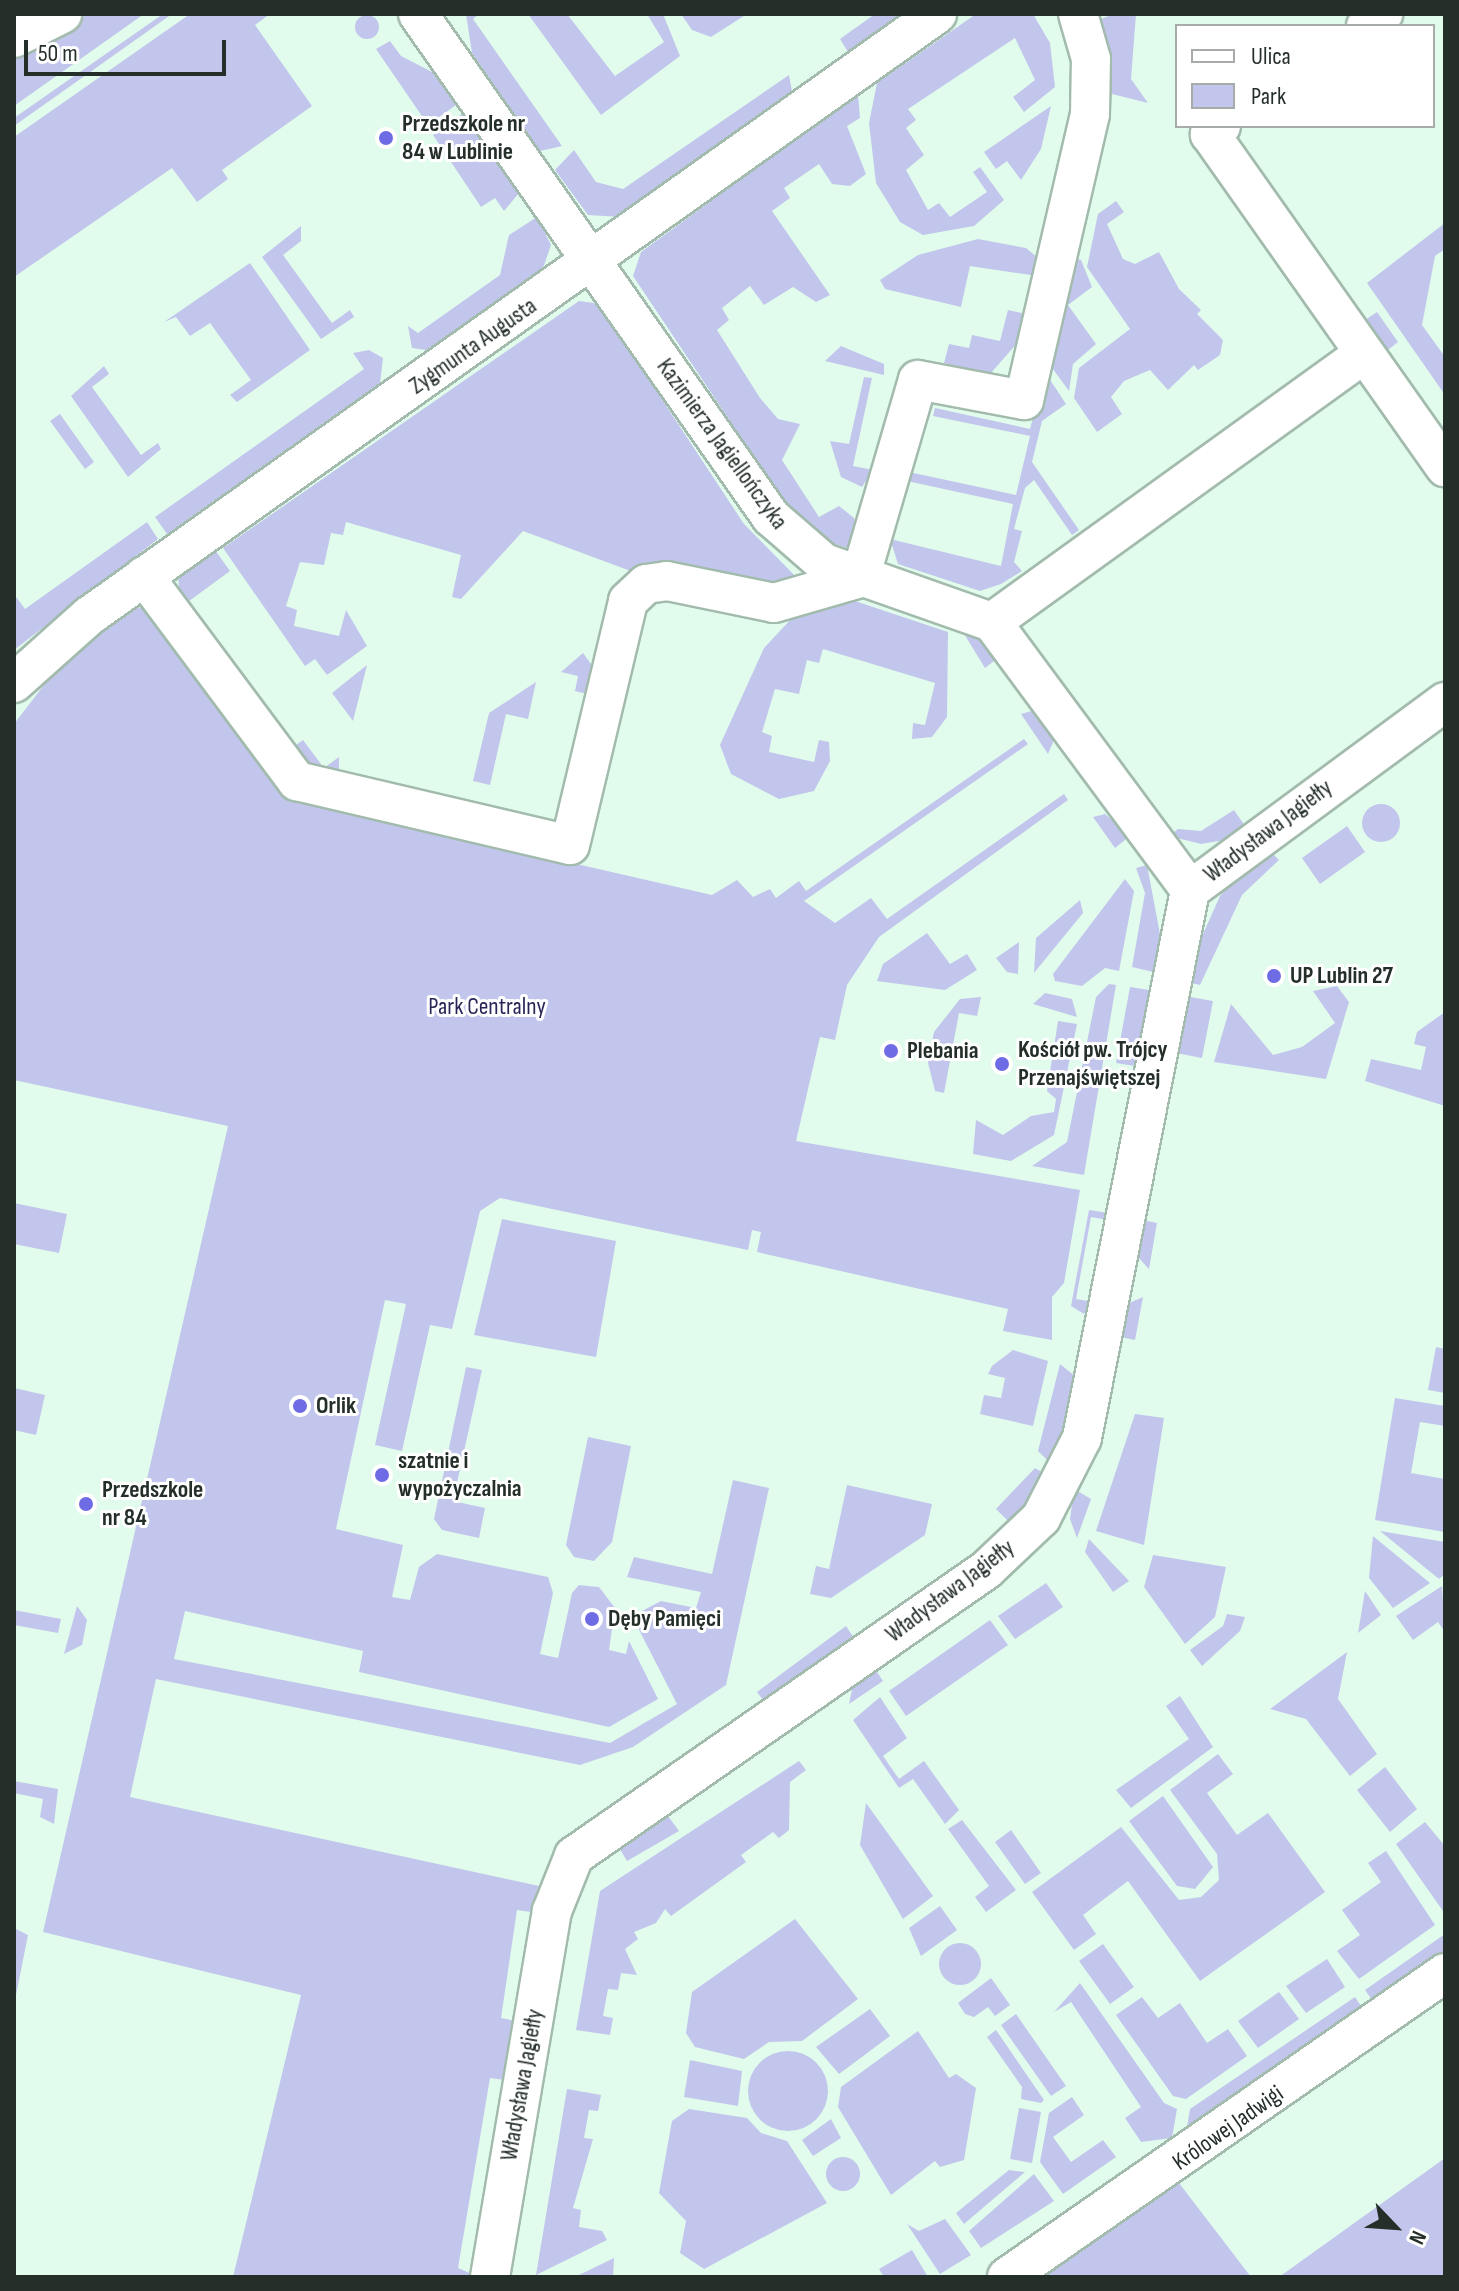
<!DOCTYPE html>
<html>
<head>
<meta charset="utf-8">
<style>
  body { margin:0 }
  #map { position:relative; width:1459px; height:2291px; overflow:hidden; background:#e1fcec; font-family:"Sofia Sans Condensed",sans-serif }
  div>[style] { position:absolute }
  .green>* { inset:0; background:#c2c6ec }
  .round { border-radius:50% }
  .roads { filter:drop-shadow(2px 0 #a2bbac) drop-shadow(-2px 0 #a2bbac) drop-shadow(0 2px #a2bbac) drop-shadow(0 -2px #a2bbac) }
  .minor>* { height:38px; margin:-19px; padding:0 19px; transform-origin:19px; border-radius:19px; background:#fff }
  .dots>* { width:22px; height:22px; translate:-50% -50%; box-sizing:border-box; border:4px solid #fff; border-radius:50% }
  span { translate:-50% -50%; white-space:nowrap; text-align:center; line-height:1.15; -webkit-text-stroke:6px #fff; paint-order:stroke }
  .poi-label { font-size:24px; color:#252f29; font-weight:700 }
  .left { translate:0 -50%; text-align:left }
  .street-label { font-size:24px; color:#252f29 }
  .park-label { font-size:24px; color:#272657 }
  .frame { position:absolute; inset:0; border:16px solid #252f29; pointer-events:none }
  .legend { position:absolute; left:1175px; top:24px; width:260px; height:104px; box-sizing:border-box; background:#fff; border:2px solid #a8aca9; margin:0; padding:10px 14px; list-style:none; font-size:24px; color:#252f29 }
  .legend li { display:flex; align-items:center; gap:16px; height:40px }
  .legend b { width:40px; border:2px solid #a8aca9 }
  .north { position:absolute; left:1355px; top:2187px; width:80px; height:80px; -webkit-text-stroke:6px #fff; paint-order:stroke; rotate:115deg; font-size:22px; font-weight:700; line-height:32px; text-align:center; color:#252f29 }
  .north::after { content:''; display:block; margin:auto; width:28px; height:36px; background:#252f29; clip-path:polygon(50% 0,100% 100%,50% 72%,0 100%) }
  .scale { position:absolute; left:24px; top:40px; width:202px; height:36px; box-sizing:border-box; border:4px solid #252f29; border-top:0; padding-left:10px; font-size:24px; line-height:28px; white-space:nowrap; color:#252f29; -webkit-text-stroke:6px #fff; paint-order:stroke }
</style>
</head>
<body>
<div id="map">
  <div class="green">
    <div style="clip-path:polygon(88px 14px,144px 14px,14px 106px,14px 60px)"></div>
    <div style="clip-path:polygon(163px 14px,172px 14px,14px 126px,14px 118px)"></div>
    <div style="clip-path:polygon(190px 14px,270px 14px,255px 25px,312px 106px,222px 170px,228px 179px,197px 202px,172px 168px,14px 277px,14px 137px)"></div>
    <div style="clip-path:polygon(466px 14px,479px 14px,473px 19px,562px 146px,540px 151px,472px 53px)"></div>
    <div style="clip-path:polygon(528px 14px,567px 14px,615px 76px,664px 42px,647px 14px,663px 14px,680px 56px,601px 115px)"></div>
    <div style="clip-path:polygon(681px 14px,747px 14px,711px 37px,692px 30px)"></div>
    <div style="clip-path:polygon(875px 14px,902px 14px,848px 52px,840px 39px)"></div>
    <div style="clip-path:polygon(976px 14px,1033px 14px,1050px 43px,1055px 87px,1024px 112px,1013px 97px,1035px 80px,1015px 38px,908px 109px,916px 120px,906px 128px,924px 155px,906px 170px,928px 210px,939px 203px,950px 217px,987px 192px,973px 172px,980px 167px,1004px 200px,974px 226px,923px 235px,900px 222px,876px 183px,869px 123px,877px 83px)"></div>
    <div style="clip-path:polygon(1114px 14px,1136px 14px,1131px 79px,1148px 103px,1104px 92px,1096px 21px)"></div>
    <div class="round" style="left:355px;top:15px;width:24px;height:24px"></div>
    <div style="clip-path:polygon(390px 41px,401px 56px,438px 75px,456px 105px,428px 125px,376px 49px)"></div>
    <div style="clip-path:polygon(789px 75px,792px 91px,621px 217px,588px 215px,555px 170px,574px 150px,596px 182px,623px 189px)"></div>
    <div style="clip-path:polygon(858px 94px,860px 118px,847px 126px,866px 174px,850px 186px,832px 184px,819px 164px,784px 188px,790px 198px,772px 211px,830px 295px,816px 302px,793px 287px,764px 305px,750px 286px,722px 308px,729px 320px,717px 330px,760px 398px,778px 419px,800px 424px,782px 460px,819px 517px,839px 506px,854px 518px,859px 532px,847px 548px,823px 540px,789px 509px,633px 276px,641px 252px)"></div>
    <div style="clip-path:polygon(1051px 106px,1041px 149px,1021px 180px,1007px 161px,996px 169px,984px 152px)"></div>
    <div style="clip-path:polygon(463px 113px,519px 193px,504px 211px,495px 198px,481px 207px,433px 135px)"></div>
    <div style="clip-path:polygon(1116px 201px,1124px 212px,1107px 224px,1123px 259px,1135px 264px,1159px 252px,1179px 289px,1201px 310px,1197px 314px,1223px 340px,1220px 355px,1198px 370px,1194px 365px,1168px 390px,1150px 370px,1124px 381px,1111px 397px,1122px 414px,1097px 432px,1074px 398px,1079px 368px,1130px 329px,1087px 267px,1098px 214px)"></div>
    <div style="clip-path:polygon(537px 217px,551px 245px,542px 271px,426px 350px,412px 348px,408px 326px,418px 333px,500px 275px,509px 235px)"></div>
    <div style="clip-path:polygon(1445px 223px,1445px 249px,1435px 256px,1422px 325px,1445px 357px,1445px 395px,1367px 283px)"></div>
    <div style="clip-path:polygon(301px 226px,301px 241px,283px 255px,332px 323px,350px 310px,354px 317px,321px 339px,262px 257px)"></div>
    <div style="clip-path:polygon(978px 239px,1026px 248px,1038px 258px,1037px 276px,970px 266px,961px 307px,885px 289px,880px 280px,918px 255px)"></div>
    <div style="clip-path:polygon(1070px 257px,1081px 260px,1092px 287px,1068px 305px,1096px 344px,1073px 364px,1069px 391px,1047px 361px)"></div>
    <div style="clip-path:polygon(250px 263px,310px 350px,237px 402px,230px 395px,251px 380px,210px 323px,190px 336px,176px 317px,164px 322px)"></div>
    <div style="clip-path:polygon(579px 301px,594px 303px,609px 319px,744px 524px,806px 587px,644px 576px,523px 531px,461px 599px,452px 597px,461px 555px,346px 522px,343px 535px,331px 533px,324px 565px,300px 562px,286px 606px,297px 610px,294px 626px,339px 636px,346px 610px,367px 646px,327px 675px,315px 659px,305px 666px,223px 548px)"></div>
    <div style="clip-path:polygon(1008px 310px,1026px 314px,1019px 341px,990px 374px,944px 363px,949px 344px,969px 348px,972px 335px,1000px 341px)"></div>
    <div style="clip-path:polygon(1377px 312px,1398px 342px,1384px 353px,1362px 322px)"></div>
    <div style="clip-path:polygon(841px 346px,884px 364px,884px 375px,825px 361px)"></div>
    <div style="clip-path:polygon(369px 350px,383px 358px,380px 383px,167px 534px,155px 517px,364px 369px,353px 353px)"></div>
    <div style="clip-path:polygon(104px 366px,109px 374px,92px 387px,141px 455px,158px 443px,161px 449px,128px 477px,71px 396px)"></div>
    <div style="clip-path:polygon(1045px 372px,1066px 404px,1042px 421px,1032px 462px,1079px 530px,1072px 535px,1034px 480px,1025px 488px,1014px 529px,1022px 531px,1014px 562px,1022px 571px,1001px 584px,980px 591px,898px 564px,890px 539px,1001px 566px,1013px 504px,907px 481px,909px 472px,1016px 495px,1030px 436px,933px 416px,935px 408px,1030px 429px)"></div>
    <div style="clip-path:polygon(864px 377px,872px 378px,853px 466px,873px 470px,862px 487px,841px 477px,830px 441px,849px 444px)"></div>
    <div style="clip-path:polygon(60px 414px,94px 462px,85px 469px,50px 421px)"></div>
    <div style="clip-path:polygon(147px 522px,158px 539px,14px 650px,14px 594px,25px 609px)"></div>
    <div style="clip-path:polygon(215px 550px,230px 571px,181px 607px,178px 577px)"></div>
    <div style="clip-path:polygon(843px 597px,948px 632px,947px 717px,932px 737px,912px 739px,913px 723px,925px 725px,935px 683px,823px 649px,819px 663px,807px 660px,799px 694px,775px 689px,762px 732px,772px 736px,769px 752px,814px 762px,819px 740px,829px 742px,830px 761px,814px 791px,779px 799px,731px 774px,720px 745px,764px 648px,793px 617px)"></div>
    <div style="clip-path:polygon(145px 607px,302px 801px,712px 895px,737px 880px,753px 897px,770px 889px,776px 898px,799px 881px,806px 891px,1024px 739px,1028px 744px,804px 901px,835px 923px,871px 898px,887px 919px,1064px 794px,1068px 800px,879px 937px,847px 985px,835px 1040px,820px 1037px,796px 1141px,1080px 1190px,1064px 1283px,1052px 1297px,1052px 1340px,1003px 1331px,1008px 1309px,757px 1252px,761px 1232px,752px 1230px,748px 1250px,500px 1198px,480px 1211px,452px 1329px,430px 1325px,402px 1451px,375px 1445px,406px 1304px,385px 1300px,336px 1529px,403px 1545px,392px 1597px,410px 1600px,419px 1567px,437px 1554px,548px 1577px,553px 1593px,540px 1654px,558px 1658px,572px 1593px,579px 1585px,599px 1587px,615px 1608px,609px 1650px,626px 1654px,629px 1641px,658px 1699px,609px 1727px,359px 1672px,363px 1651px,185px 1611px,174px 1659px,610px 1743px,677px 1704px,634px 1620px,638px 1613px,661px 1601px,696px 1608px,701px 1592px,627px 1577px,634px 1557px,712px 1574px,733px 1480px,769px 1488px,726px 1685px,633px 1747px,580px 1765px,156px 1679px,130px 1797px,539px 1886px,538px 1913px,517px 1910px,501px 2018px,521px 2022px,511px 2081px,490px 2078px,458px 2268px,479px 2277px,233px 2277px,301px 1995px,43px 1932px,228px 1126px,14px 1080px,14px 724px,54px 672px,132px 609px)"></div>
    <div style="clip-path:polygon(955px 619px,1003px 654px,985px 668px)"></div>
    <div style="clip-path:polygon(583px 653px,599px 675px,591px 695px,575px 691px,578px 676px,561px 672px)"></div>
    <div style="clip-path:polygon(367px 665px,353px 721px,332px 693px)"></div>
    <div style="clip-path:polygon(536px 682px,528px 719px,506px 714px,490px 785px,473px 781px,489px 713px)"></div>
    <div style="clip-path:polygon(1035px 710px,1057px 733px,1048px 754px,1021px 714px)"></div>
    <div style="clip-path:polygon(303px 740px,324px 768px,339px 757px,339px 772px,317px 774px,288px 751px)"></div>
    <div class="round" style="left:1362px;top:804px;width:38px;height:38px"></div>
    <div style="clip-path:polygon(1234px 810px,1245px 826px,1225px 840px,1201px 844px,1169px 836px,1178px 829px,1201px 831px)"></div>
    <div style="clip-path:polygon(1105px 814px,1130px 836px,1115px 848px,1093px 817px)"></div>
    <div style="clip-path:polygon(1347px 826px,1365px 852px,1320px 884px,1302px 858px)"></div>
    <div style="clip-path:polygon(1265px 846px,1279px 860px,1242px 895px,1200px 985px,1182px 981px,1220px 896px)"></div>
    <div style="clip-path:polygon(1147px 865px,1160px 934px,1153px 972px,1132px 967px,1145px 893px,1136px 868px)"></div>
    <div style="clip-path:polygon(1125px 879px,1134px 891px,1119px 971px,1105px 968px,1082px 986px,1055px 981px,1053px 974px)"></div>
    <div style="clip-path:polygon(1080px 900px,1083px 913px,1034px 973px,1036px 938px)"></div>
    <div style="clip-path:polygon(927px 933px,950px 964px,967px 954px,977px 970px,945px 990px,877px 981px,883px 964px)"></div>
    <div style="clip-path:polygon(1019px 942px,1018px 974px,1007px 972px,996px 958px)"></div>
    <div style="clip-path:polygon(1109px 984px,1116px 985px,1084px 1175px,1032px 1166px,1067px 1142px,1096px 997px)"></div>
    <div style="clip-path:polygon(1337px 986px,1349px 1002px,1326px 1079px,1214px 1062px,1231px 1004px,1273px 1055px,1302px 1047px,1335px 1023px,1313px 991px)"></div>
    <div style="clip-path:polygon(1130px 987px,1149px 990px,1135px 1066px,1116px 1063px)"></div>
    <div style="clip-path:polygon(1045px 993px,1072px 999px,1077px 1017px,1033px 1004px)"></div>
    <div style="clip-path:polygon(1179px 995px,1213px 1001px,1202px 1058px,1171px 1052px)"></div>
    <div style="clip-path:polygon(981px 997px,977px 1016px,959px 1013px,944px 1093px,935px 1091px,928px 1063px,934px 1032px,960px 999px)"></div>
    <div style="clip-path:polygon(1445px 1012px,1445px 1106px,1365px 1081px,1371px 1059px,1421px 1070px,1426px 1047px,1414px 1044px,1417px 1032px)"></div>
    <div style="clip-path:polygon(1058px 1021px,1077px 1024px,1054px 1135px,1011px 1161px,973px 1154px,976px 1120px,1003px 1135px,1031px 1116px,1054px 1112px,1056px 1099px,1047px 1091px)"></div>
    <div style="clip-path:polygon(14px 1203px,67px 1214px,59px 1253px,14px 1244px)"></div>
    <div style="clip-path:polygon(1089px 1210px,1109px 1213px,1108px 1220px,1091px 1217px,1076px 1299px,1093px 1302px,1084px 1314px,1071px 1306px)"></div>
    <div style="clip-path:polygon(502px 1219px,616px 1241px,596px 1357px,474px 1335px)"></div>
    <div style="clip-path:polygon(1137px 1219px,1157px 1223px,1149px 1269px,1135px 1254px)"></div>
    <div style="clip-path:polygon(1143px 1297px,1135px 1340px,1116px 1336px,1127px 1304px)"></div>
    <div style="clip-path:polygon(1436px 1347px,1445px 1349px,1445px 1393px,1428px 1390px)"></div>
    <div style="clip-path:polygon(1013px 1350px,1048px 1361px,1033px 1426px,980px 1414px,984px 1395px,1001px 1398px,1005px 1378px,988px 1374px,992px 1366px)"></div>
    <div style="clip-path:polygon(1060px 1364px,1076px 1377px,1052px 1465px,1038px 1451px)"></div>
    <div style="clip-path:polygon(466px 1367px,482px 1370px,453px 1501px,485px 1508px,479px 1538px,442px 1530px,434px 1519px)"></div>
    <div style="clip-path:polygon(14px 1388px,45px 1395px,36px 1435px,14px 1430px)"></div>
    <div style="clip-path:polygon(1395px 1398px,1445px 1406px,1445px 1426px,1420px 1422px,1411px 1473px,1445px 1479px,1445px 1532px,1375px 1520px)"></div>
    <div style="clip-path:polygon(1135px 1414px,1164px 1418px,1144px 1545px,1096px 1531px)"></div>
    <div style="clip-path:polygon(588px 1437px,631px 1446px,612px 1542px,594px 1561px,574px 1557px,566px 1545px)"></div>
    <div style="clip-path:polygon(1035px 1468px,1047px 1475px,1011px 1524px,996px 1509px)"></div>
    <div style="clip-path:polygon(847px 1485px,932px 1504px,925px 1535px,831px 1598px,810px 1594px,816px 1566px,829px 1569px)"></div>
    <div style="clip-path:polygon(1074px 1489px,1091px 1499px,1077px 1538px,1070px 1519px)"></div>
    <div style="clip-path:polygon(1380px 1531px,1445px 1542px,1445px 1574px,1439px 1579px)"></div>
    <div style="clip-path:polygon(1373px 1536px,1430px 1583px,1393px 1608px,1369px 1578px)"></div>
    <div style="clip-path:polygon(1089px 1539px,1129px 1581px,1113px 1592px,1085px 1552px)"></div>
    <div style="clip-path:polygon(1153px 1555px,1226px 1567px,1215px 1617px,1185px 1644px,1144px 1587px)"></div>
    <div style="clip-path:polygon(1046px 1583px,1063px 1607px,1015px 1639px,998px 1616px)"></div>
    <div style="clip-path:polygon(1442px 1586px,1445px 1632px,1438px 1622px,1413px 1640px,1396px 1616px)"></div>
    <div style="clip-path:polygon(1365px 1591px,1381px 1615px,1358px 1633px)"></div>
    <div style="clip-path:polygon(77px 1606px,87px 1620px,82px 1645px,64px 1654px)"></div>
    <div style="clip-path:polygon(14px 1610px,61px 1619px,58px 1633px,14px 1625px)"></div>
    <div style="clip-path:polygon(1227px 1614px,1245px 1617px,1240px 1631px,1202px 1666px,1190px 1650px,1223px 1626px)"></div>
    <div style="clip-path:polygon(990px 1620px,1008px 1645px,906px 1716px,889px 1691px)"></div>
    <div style="clip-path:polygon(846px 1626px,858px 1644px,769px 1708px,757px 1692px)"></div>
    <div style="clip-path:polygon(1347px 1652px,1338px 1699px,1377px 1754px,1350px 1776px,1306px 1719px,1270px 1709px)"></div>
    <div style="clip-path:polygon(873px 1666px,883px 1681px,849px 1704px,853px 1685px)"></div>
    <div style="clip-path:polygon(1180px 1696px,1213px 1747px,1131px 1808px,1116px 1790px,1189px 1739px,1166px 1706px)"></div>
    <div style="clip-path:polygon(880px 1697px,907px 1738px,883px 1756px,899px 1779px,924px 1761px,959px 1810px,945px 1824px,913px 1779px,899px 1788px,853px 1720px)"></div>
    <div style="clip-path:polygon(1218px 1754px,1233px 1774px,1207px 1793px,1237px 1835px,1268px 1813px,1325px 1892px,1200px 1981px,1128px 1881px,1083px 1915px,1096px 1934px,1074px 1950px,1032px 1892px,1121px 1827px,1179px 1900px,1201px 1897px,1219px 1880px,1217px 1854px,1170px 1790px)"></div>
    <div style="clip-path:polygon(799px 1761px,806px 1770px,790px 1782px,789px 1830px,779px 1838px,773px 1832px,741px 1855px,746px 1862px,671px 1916px,665px 1909px,656px 1923px,634px 1932px,638px 1939px,625px 1949px,637px 1975px,621px 1973px,618px 1990px,608px 1989px,603px 2016px,613px 2018px,610px 2035px,576px 2030px,600px 1891px)"></div>
    <div style="clip-path:polygon(1385px 1767px,1417px 1809px,1390px 1832px,1357px 1790px)"></div>
    <div style="clip-path:polygon(14px 1781px,58px 1789px,54px 1824px,40px 1817px,43px 1799px,14px 1793px)"></div>
    <div style="clip-path:polygon(1163px 1796px,1213px 1867px,1195px 1889px,1177px 1886px,1129px 1821px)"></div>
    <div style="clip-path:polygon(866px 1803px,933px 1896px,903px 1919px,860px 1845px)"></div>
    <div style="clip-path:polygon(668px 1816px,679px 1831px,627px 1861px,618px 1846px)"></div>
    <div style="clip-path:polygon(962px 1820px,1016px 1890px,986px 1912px,975px 1897px,989px 1886px,948px 1829px)"></div>
    <div style="clip-path:polygon(1425px 1822px,1445px 1846px,1445px 1914px,1396px 1844px)"></div>
    <div style="clip-path:polygon(1011px 1830px,1041px 1873px,1025px 1884px,995px 1842px)"></div>
    <div style="clip-path:polygon(1386px 1851px,1435px 1925px,1359px 1979px,1337px 1951px,1360px 1935px,1342px 1910px,1381px 1882px,1368px 1863px)"></div>
    <div style="clip-path:polygon(940px 1906px,957px 1930px,921px 1956px,909px 1928px)"></div>
    <div style="clip-path:polygon(795px 1919px,858px 1999px,802px 2041px,769px 2042px,744px 2059px,695px 2047px,686px 2033px,692px 1992px)"></div>
    <div style="clip-path:polygon(14px 1928px,28px 1935px,15px 2000px,15px 1960px)"></div>
    <div style="clip-path:polygon(1445px 1934px,1445px 1959px,1377px 2007px,1365px 1990px)"></div>
    <div class="round" style="left:939px;top:1943px;width:42px;height:42px"></div>
    <div style="clip-path:polygon(1103px 1944px,1134px 1987px,1110px 2004px,1079px 1961px)"></div>
    <div style="clip-path:polygon(1327px 1959px,1345px 1987px,1306px 2013px,1286px 1986px)"></div>
    <div style="clip-path:polygon(991px 1978px,1010px 2005px,995px 2016px,988px 2007px,974px 2017px,965px 2014px,958px 2003px)"></div>
    <div style="clip-path:polygon(1080px 1983px,1164px 2103px,1177px 2109px,1172px 2138px,1141px 2142px,1125px 2118px,1141px 2107px,1071px 2002px,1054px 2012px)"></div>
    <div style="clip-path:polygon(1279px 1992px,1299px 2019px,1258px 2048px,1238px 2021px)"></div>
    <div style="clip-path:polygon(1142px 1997px,1158px 2018px,1180px 2003px,1207px 2043px,1228px 2029px,1247px 2056px,1186px 2099px,1173px 2096px,1116px 2015px)"></div>
    <div style="clip-path:polygon(1355px 1997px,1367px 2015px,1184px 2145px,1190px 2109px)"></div>
    <div style="clip-path:polygon(870px 2009px,890px 2036px,839px 2074px,816px 2047px)"></div>
    <div style="clip-path:polygon(1016px 2014px,1066px 2086px,1051px 2096px,1001px 2025px)"></div>
    <div style="clip-path:polygon(996px 2030px,1044px 2100px,1041px 2103px,1021px 2099px,1022px 2087px,987px 2037px)"></div>
    <div style="clip-path:polygon(918px 2031px,949px 2078px,956px 2074px,976px 2088px,964px 2160px,940px 2167px,935px 2161px,891px 2195px,838px 2107px,841px 2087px)"></div>
    <div class="round" style="left:748px;top:2051px;width:80px;height:80px"></div>
    <div style="clip-path:polygon(690px 2060px,742px 2071px,738px 2106px,684px 2097px)"></div>
    <div style="clip-path:polygon(567px 2089px,601px 2095px,598px 2111px,589px 2110px,584px 2138px,593px 2139px,573px 2208px,581px 2210px,579px 2227px,602px 2231px,607px 2240px,536px 2275px)"></div>
    <div style="clip-path:polygon(1072px 2097px,1084px 2115px,1053px 2137px,1071px 2162px,1103px 2140px,1116px 2157px,1063px 2194px,1040px 2162px,1049px 2113px)"></div>
    <div style="clip-path:polygon(1019px 2108px,1041px 2112px,1032px 2163px,1010px 2159px)"></div>
    <div style="clip-path:polygon(689px 2109px,747px 2118px,761px 2133px,787px 2141px,827px 2203px,704px 2269px,680px 2253px,686px 2221px,659px 2193px,672px 2121px)"></div>
    <div style="clip-path:polygon(831px 2119px,841px 2138px,813px 2156px,802px 2140px)"></div>
    <div class="round" style="left:826px;top:2157px;width:34px;height:34px"></div>
    <div style="clip-path:polygon(1445px 2158px,1445px 2277px,1279px 2277px)"></div>
    <div style="clip-path:polygon(1009px 2170px,1025px 2172px,964px 2224px,956px 2213px)"></div>
    <div style="clip-path:polygon(1034px 2174px,1054px 2201px,981px 2248px,969px 2231px)"></div>
    <div style="clip-path:polygon(1179px 2183px,1251px 2277px,1040px 2277px)"></div>
    <div style="clip-path:polygon(945px 2219px,971px 2255px,940px 2274px,907px 2224px,919px 2231px)"></div>
    <div style="clip-path:polygon(912px 2250px,928px 2277px,884px 2277px,879px 2269px)"></div>
    <div style="clip-path:polygon(614px 2258px,613px 2277px,575px 2277px)"></div>
  </div>
  <div class="roads">
    <div class="minor">
      <div style="left:418px;top:14px;width:615px;rotate:54.94deg"></div>
      <div style="left:771px;top:517px;width:70px;rotate:41deg"></div>
      <div style="left:824px;top:563px;width:178px;rotate:19.4deg"></div>
      <div style="left:992px;top:622px;width:333px;rotate:53.5deg"></div>
      <div style="left:1366px;top:26px;width:21px;rotate:-35deg"></div>
      <div style="left:14px;top:38px;width:54px;rotate:-26.6deg"></div>
      <div style="left:1221px;top:126px;width:14px;rotate:144deg"></div>
      <div style="left:1210px;top:134px;width:408px;rotate:54.8deg"></div>
      <div style="left:144px;top:576px;width:256px;rotate:53.3deg"></div>
      <div style="left:297px;top:781px;width:280px;rotate:13.2deg"></div>
      <div style="left:570px;top:845px;width:251px;rotate:-76.6deg"></div>
      <div style="left:628px;top:601px;width:25px;rotate:-43deg"></div>
      <div style="left:646px;top:584px;width:21px;rotate:-8deg"></div>
      <div style="left:667px;top:581px;width:109px;rotate:11.6deg"></div>
      <div style="left:774px;top:603px;width:90px;rotate:-16.2deg"></div>
      <div style="left:860px;top:578px;width:206px;rotate:-73.7deg"></div>
      <div style="left:918px;top:380px;width:108px;rotate:10.7deg"></div>
      <div style="left:1024px;top:400px;width:294px;rotate:-77deg"></div>
      <div style="left:1090px;top:114px;width:55px;rotate:-89deg"></div>
      <div style="left:1091px;top:59px;width:47px;rotate:-106.1deg"></div>
      <div style="left:992px;top:622px;width:458px;rotate:-35.8deg"></div>
      <div style="left:14px;top:683px;width:101px;rotate:-41.8deg"></div>
      <div style="left:89px;top:616px;width:1040px;rotate:-35.37deg"></div>
      <div style="left:490px;top:2277px;width:371px;rotate:-80.4deg"></div>
      <div style="left:552px;top:1911px;width:59px;rotate:-68.2deg"></div>
      <div style="left:574px;top:1856px;width:502px;rotate:-34.77deg"></div>
      <div style="left:986px;top:1570px;width:76px;rotate:-43.4deg"></div>
      <div style="left:1041px;top:1518px;width:90px;rotate:-62.9deg"></div>
      <div style="left:1082px;top:1438px;width:559px;rotate:-78.85deg"></div>
      <div style="left:1190px;top:890px;width:317px;rotate:-36.4deg"></div>
      <div style="left:1007px;top:2277px;width:533px;rotate:-34.76deg"></div>
    </div>
  </div>
  <div class="dots">
    <div style="left:386px;top:138px;background:#6e6be5"></div>
    <div style="left:1274px;top:976px;background:#6e6be5"></div>
    <div style="left:891px;top:1051px;background:#6e6be5"></div>
    <div style="left:1002px;top:1064px;background:#6e6be5"></div>
    <div style="left:300px;top:1406px;background:#6e6be5"></div>
    <div style="left:382px;top:1475px;background:#6e6be5"></div>
    <div style="left:86px;top:1504px;background:#6e6be5"></div>
    <div style="left:592px;top:1619px;background:#6e6be5"></div>
  </div>
  <div class="poi-label">
    <span class="left" style="left:402px;top:138px">Przedszkole nr<br>84 w Lublinie</span>
    <span class="left" style="left:1290px;top:976px">UP Lublin 27</span>
    <span class="left" style="left:1018px;top:1064px">Kościół pw. Trójcy<br>Przenajświętszej</span>
    <span class="left" style="left:907px;top:1051px">Plebania</span>
    <span class="left" style="left:316px;top:1406px">Orlik</span>
    <span class="left" style="left:398px;top:1475px">szatnie i<br>wypożyczalnia</span>
    <span class="left" style="left:102px;top:1504px">Przedszkole<br>nr 84</span>
    <span class="left" style="left:608px;top:1619px">Dęby Pamięci</span>
  </div>
  <div class="street-label">
    <span style="left:473px;top:346px;rotate:-35deg">Zygmunta Augusta</span>
    <span style="left:722px;top:444px;rotate:54deg">Kazimierza Jagiellończyka</span>
    <span style="left:1268px;top:831px;rotate:-37deg">Władysława Jagiełły</span>
    <span style="left:950px;top:1591px;rotate:-37deg">Władysława Jagiełły</span>
    <span style="left:522px;top:2085px;rotate:-80deg">Władysława Jagiełły</span>
    <span style="left:1228px;top:2128px;rotate:-35deg">Królowej Jadwigi</span>
  </div>
  <div class="park-label">
    <span style="left:487px;top:1007px">Park Centralny</span>
  </div>
  <div class="frame"></div>
  <ul class="legend">
  <li><b style="height:10px;background:#fff"></b>Ulica</li>
  <li><b style="height:22px;background:#c2c6ec"></b>Park</li>
  </ul>
  <div class="north">N</div>
  <div class="scale">50 m</div>
</div>
</body>
</html>
